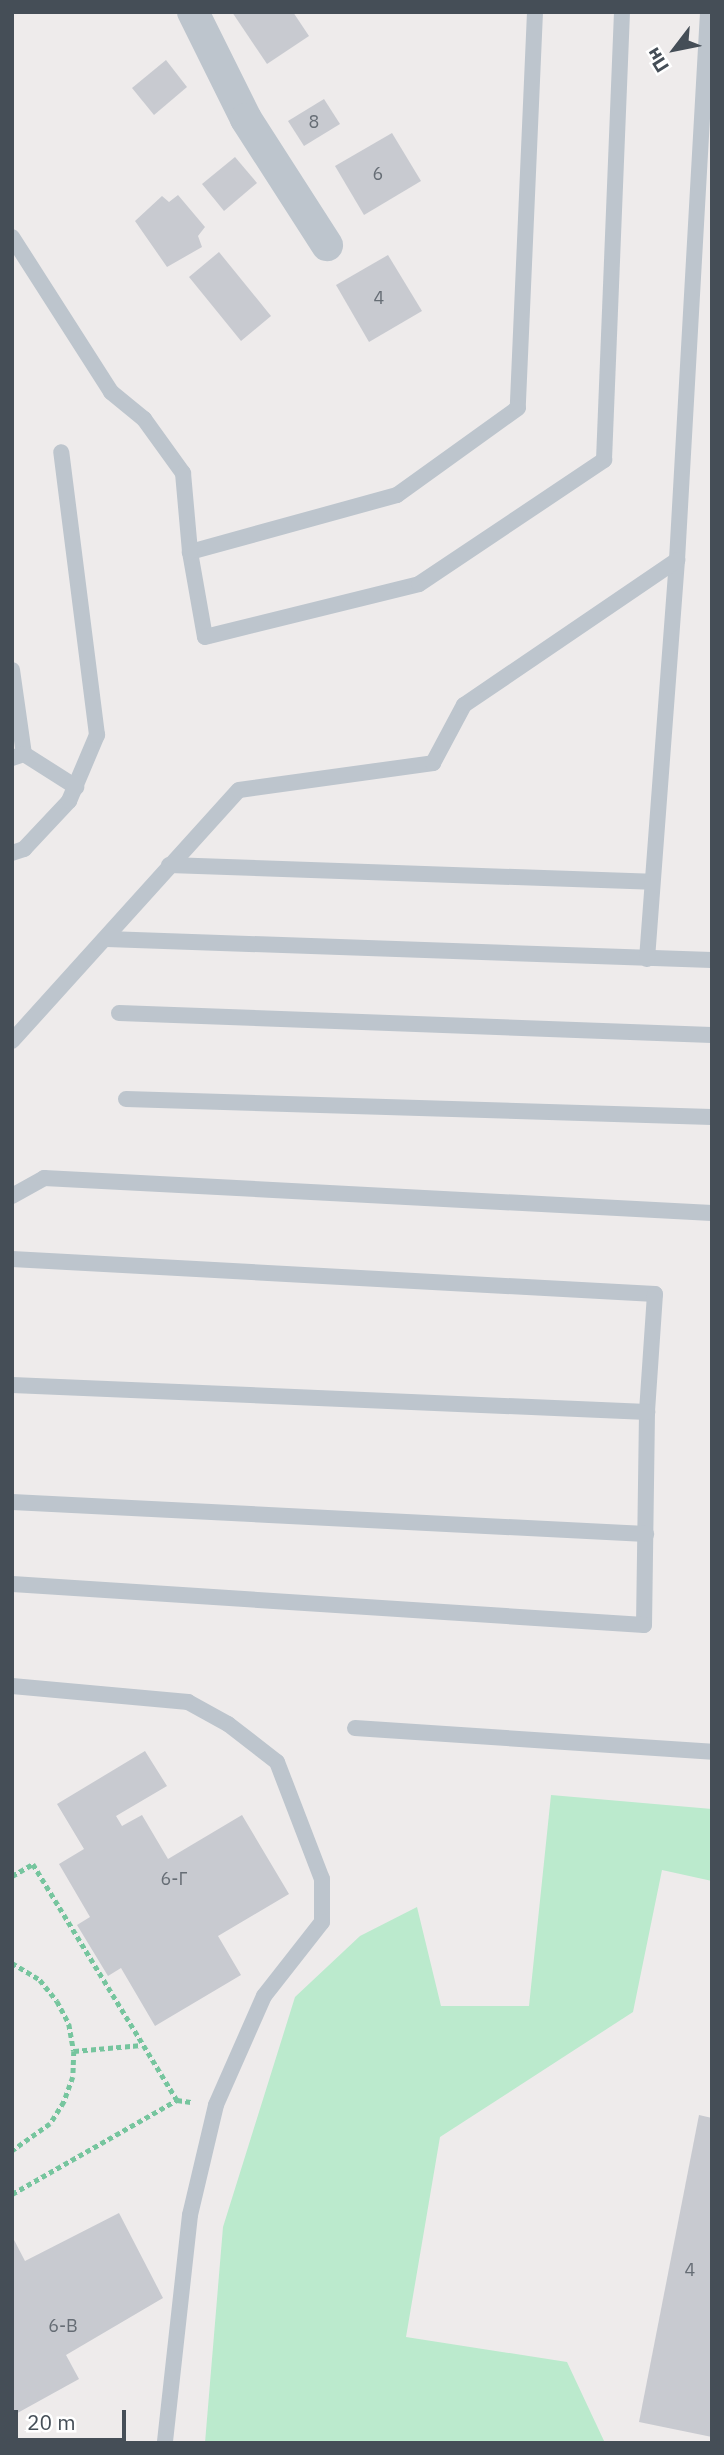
<!DOCTYPE html>
<html>
<head>
<meta charset="utf-8">
<style>
  body { margin:0 }
  #map { position:relative; width:724px; height:2455px; overflow:hidden; background:#eeebeb; font-family:"IBM Plex Sans",sans-serif }
  div>[style] { position:absolute }
  .green>* { inset:0; background:#bbeacd }
  .building>* { inset:0; background:#c8cad0 }
  .path>* { height:4.5px; margin-top:-2.25px; transform-origin:0; background:repeating-linear-gradient(90deg,#76c59e 0 5px,transparent 0 8.5px) }
  .lane>* { height:16px; margin:-8px; padding:0 8px; transform-origin:8px; border-radius:8px; background:#bdc5cd }
  .street>* { height:32px; margin:-16px; padding:0 16px; transform-origin:16px; border-radius:16px; background:#bdc5cd }
  span { translate:-50% -50%; white-space:nowrap; text-align:center; line-height:1.15; -webkit-text-stroke:5px #fff; paint-order:stroke }
  .number-label { font-size:18px; color:#666d75 }
  .number-label span { -webkit-text-stroke-width:0 }
  .frame { position:absolute; inset:0; border:14px solid #454e57; pointer-events:none }
  .north { position:absolute; left:640px; top:14px; width:70px; height:70px; -webkit-text-stroke:5px #fff; paint-order:stroke; rotate:238deg; font-size:19px; font-weight:700; line-height:28px; text-align:center; color:#454e57 }
  .north::after { content:''; display:block; margin:auto; width:24px; height:32px; background:#454e57; clip-path:polygon(50% 0,100% 100%,50% 72%,0 100%) }
  .scale { position:absolute; left:14px; top:2410px; width:112px; height:32px; box-sizing:border-box; border:4px solid #454e57; border-top:0; padding-left:9px; font-size:21px; line-height:24px; white-space:nowrap; color:#454e57; -webkit-text-stroke:5px #fff; paint-order:stroke }
</style>
</head>
<body>
<div id="map">
  <div class="green">
    <div style="clip-path:polygon(551px 1795px,712px 1809px,712px 1881px,662px 1870px,633px 2012px,440px 2137px,406px 2337px,567px 2362px,605px 2443px,205px 2443px,223px 2227px,295px 1997px,360px 1936px,417px 1907px,441px 2006px,529px 2006px)"></div>
  </div>
  <div class="building">
    <div style="clip-path:polygon(232px 12px,293px 12px,309px 36px,267px 64px)"></div>
    <div style="clip-path:polygon(166px 60px,187px 87px,154px 115px,132px 88px)"></div>
    <div style="clip-path:polygon(324px 99px,340px 124px,304px 146px,288px 121px)"></div>
    <div style="clip-path:polygon(392px 133px,421px 181px,364px 215px,335px 166px)"></div>
    <div style="clip-path:polygon(235px 157px,257px 183px,224px 211px,202px 184px)"></div>
    <div style="clip-path:polygon(178px 195px,205px 227px,198px 236px,202px 247px,167px 267px,135px 221px,162px 196px,169px 202px)"></div>
    <div style="clip-path:polygon(219px 252px,271px 316px,241px 341px,189px 277px)"></div>
    <div style="clip-path:polygon(388px 255px,422px 311px,369px 342px,336px 285px)"></div>
    <div style="clip-path:polygon(145px 1751px,167px 1786px,116px 1816px,122px 1826px,142px 1815px,168px 1859px,242px 1815px,289px 1894px,218px 1936px,241px 1975px,155px 2026px,121px 1968px,108px 1976px,77px 1925px,90px 1917px,59px 1864px,84px 1849px,57px 1804px)"></div>
    <div style="clip-path:polygon(699px 2115px,712px 2118px,712px 2437px,639px 2422px)"></div>
    <div style="clip-path:polygon(119px 2213px,163px 2298px,66px 2355px,79px 2379px,12px 2416px,12px 2236px,25px 2261px)"></div>
  </div>
  <div class="path">
    <div style="left:12px;top:1876px;width:24px;rotate:-30deg"></div>
    <div style="left:33px;top:1864px;width:276px;rotate:58.6deg"></div>
    <div style="left:177px;top:2100px;width:14px;rotate:8deg"></div>
    <div style="left:12px;top:1963px;width:33px;rotate:31deg"></div>
    <div style="left:40px;top:1980px;width:27px;rotate:51deg"></div>
    <div style="left:57px;top:2001px;width:26px;rotate:62deg"></div>
    <div style="left:69px;top:2024px;width:27px;rotate:80deg"></div>
    <div style="left:74px;top:2051px;width:26px;rotate:92deg"></div>
    <div style="left:73px;top:2077px;width:27px;rotate:110deg"></div>
    <div style="left:64px;top:2102px;width:26px;rotate:122deg"></div>
    <div style="left:50px;top:2124px;width:47px;rotate:144.6deg"></div>
    <div style="left:74px;top:2051px;width:68px;rotate:-5deg"></div>
    <div style="left:12px;top:2194px;width:190px;rotate:-29.7deg"></div>
  </div>
  <div class="lane">
    <div style="left:535px;top:12px;width:396px;rotate:92.5deg"></div>
    <div style="left:518px;top:408px;width:149px;rotate:144.3deg"></div>
    <div style="left:397px;top:495px;width:215px;rotate:164.6deg"></div>
    <div style="left:190px;top:552px;width:86px;rotate:80deg"></div>
    <div style="left:205px;top:637px;width:220px;rotate:-13.9deg"></div>
    <div style="left:419px;top:584px;width:223px;rotate:-33.8deg"></div>
    <div style="left:604px;top:460px;width:448px;rotate:-87.7deg"></div>
    <div style="left:12px;top:237px;width:184px;rotate:57.4deg"></div>
    <div style="left:111px;top:392px;width:43px;rotate:39.3deg"></div>
    <div style="left:144px;top:419px;width:67px;rotate:54.2deg"></div>
    <div style="left:183px;top:473px;width:79px;rotate:84.9deg"></div>
    <div style="left:12px;top:670px;width:85px;rotate:81.9deg"></div>
    <div style="left:24px;top:754px;width:13px;rotate:162deg"></div>
    <div style="left:24px;top:754px;width:62px;rotate:32.4deg"></div>
    <div style="left:12px;top:853px;width:13px;rotate:-18deg"></div>
    <div style="left:24px;top:849px;width:66px;rotate:-46.8deg"></div>
    <div style="left:69px;top:801px;width:72px;rotate:-67deg"></div>
    <div style="left:97px;top:735px;width:285px;rotate:-97.2deg"></div>
    <div style="left:169px;top:865px;width:483px;rotate:2deg"></div>
    <div style="left:107px;top:939px;width:605px;rotate:1.99deg"></div>
    <div style="left:647px;top:959px;width:400px;rotate:-85.7deg"></div>
    <div style="left:677px;top:560px;width:549px;rotate:-86.76deg"></div>
    <div style="left:119px;top:1013px;width:593px;rotate:2.12deg"></div>
    <div style="left:12px;top:1041px;width:338px;rotate:-47.9deg"></div>
    <div style="left:239px;top:790px;width:196px;rotate:-7.9deg"></div>
    <div style="left:433px;top:763px;width:66px;rotate:-61.9deg"></div>
    <div style="left:464px;top:705px;width:258px;rotate:-34.2deg"></div>
    <div style="left:126px;top:1099px;width:586px;rotate:1.76deg"></div>
    <div style="left:12px;top:1196px;width:37px;rotate:-29deg"></div>
    <div style="left:44px;top:1178px;width:669px;rotate:3deg"></div>
    <div style="left:12px;top:1259px;width:644px;rotate:3.12deg"></div>
    <div style="left:655px;top:1294px;width:118px;rotate:93.9deg"></div>
    <div style="left:647px;top:1412px;width:213px;rotate:90.8deg"></div>
    <div style="left:644px;top:1625px;width:633px;rotate:-176.29deg"></div>
    <div style="left:12px;top:1385px;width:636px;rotate:2.43deg"></div>
    <div style="left:12px;top:1502px;width:635px;rotate:2.89deg"></div>
    <div style="left:12px;top:1686px;width:177px;rotate:5.2deg"></div>
    <div style="left:188px;top:1702px;width:46px;rotate:28.8deg"></div>
    <div style="left:228px;top:1724px;width:62px;rotate:37.8deg"></div>
    <div style="left:277px;top:1762px;width:125px;rotate:69deg"></div>
    <div style="left:322px;top:1879px;width:43px;rotate:90deg"></div>
    <div style="left:322px;top:1922px;width:94px;rotate:128.1deg"></div>
    <div style="left:264px;top:1996px;width:119px;rotate:113.8deg"></div>
    <div style="left:216px;top:2105px;width:113px;rotate:103.3deg"></div>
    <div style="left:190px;top:2215px;width:229px;rotate:96.3deg"></div>
    <div style="left:355px;top:1728px;width:358px;rotate:3.8deg"></div>
  </div>
  <div class="street">
    <div style="left:193px;top:12px;width:119px;rotate:63.6deg"></div>
    <div style="left:246px;top:119px;width:150px;rotate:57.3deg"></div>
  </div>
  <div class="number-label">
    <span style="left:314px;top:122px">8</span>
    <span style="left:378px;top:174px">6</span>
    <span style="left:379px;top:298px">4</span>
    <span style="left:174px;top:1879px">6-Г</span>
    <span style="left:690px;top:2270px">4</span>
    <span style="left:63px;top:2326px">6-В</span>
  </div>
  <div class="frame"></div>
  <div class="north">Пн</div>
  <div class="scale">20 m</div>
</div>
</body>
</html>
